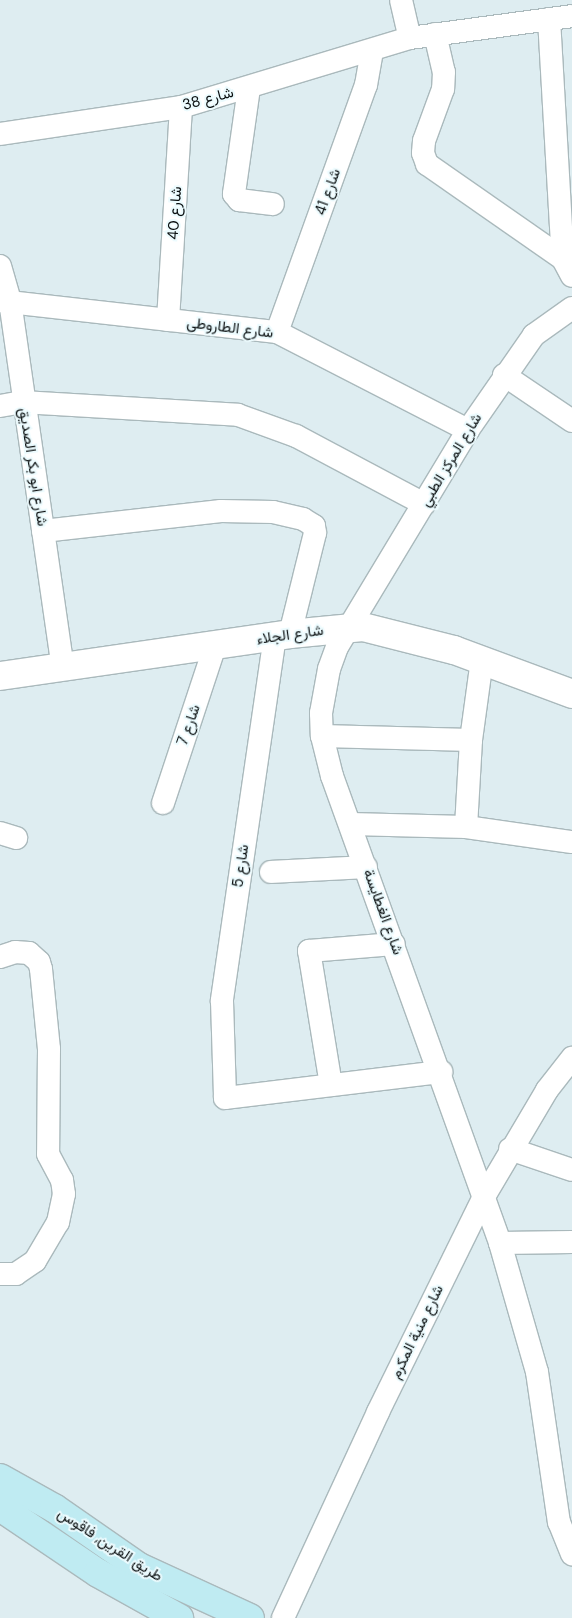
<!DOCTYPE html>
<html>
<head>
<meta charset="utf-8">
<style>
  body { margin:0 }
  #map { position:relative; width:572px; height:1618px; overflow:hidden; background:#deedf1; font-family:"DM Sans",Vazirmatn,sans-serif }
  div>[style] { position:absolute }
  .roads { filter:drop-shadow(1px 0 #aab9bc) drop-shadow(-1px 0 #aab9bc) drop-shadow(0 1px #aab9bc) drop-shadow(0 -1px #aab9bc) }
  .minor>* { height:22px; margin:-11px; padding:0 11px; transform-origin:11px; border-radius:11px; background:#fff }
  .tertiary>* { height:28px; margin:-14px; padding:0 14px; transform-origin:14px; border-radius:14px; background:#fff }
  .secondary>* { height:28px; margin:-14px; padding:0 14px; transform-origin:14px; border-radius:14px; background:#bfebf2 }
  span { translate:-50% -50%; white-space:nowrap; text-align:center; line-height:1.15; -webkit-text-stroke:4px #ecfbfe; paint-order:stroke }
  .street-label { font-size:15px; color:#0a0f10 }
</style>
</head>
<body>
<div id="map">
  <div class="roads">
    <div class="minor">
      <div style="left:401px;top:0;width:39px;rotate:77deg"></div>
      <div style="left:549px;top:19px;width:240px;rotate:86.7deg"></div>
      <div style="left:563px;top:259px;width:19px;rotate:62deg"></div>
      <div style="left:435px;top:34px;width:39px;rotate:77deg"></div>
      <div style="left:444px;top:72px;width:17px;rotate:93deg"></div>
      <div style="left:443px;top:89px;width:55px;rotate:110.1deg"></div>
      <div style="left:424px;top:141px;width:12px;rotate:95deg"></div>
      <div style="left:423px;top:153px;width:12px;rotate:70deg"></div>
      <div style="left:427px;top:164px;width:166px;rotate:34.9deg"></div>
      <div style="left:249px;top:88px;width:107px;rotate:98.1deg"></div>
      <div style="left:234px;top:194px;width:8px;rotate:50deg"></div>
      <div style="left:239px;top:200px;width:34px;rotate:7deg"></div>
      <div style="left:0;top:134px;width:183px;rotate:-8.5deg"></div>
      <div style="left:181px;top:107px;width:239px;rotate:-16.8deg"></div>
      <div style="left:410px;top:38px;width:163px;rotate:-7.7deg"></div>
      <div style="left:0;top:266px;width:36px;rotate:74deg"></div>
      <div style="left:10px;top:301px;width:371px;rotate:81.8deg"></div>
      <div style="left:0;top:301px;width:279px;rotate:6.4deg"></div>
      <div style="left:277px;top:332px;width:215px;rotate:27.2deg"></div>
      <div style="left:572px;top:308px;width:47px;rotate:144.6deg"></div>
      <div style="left:534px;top:335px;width:116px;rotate:124.8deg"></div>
      <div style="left:468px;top:430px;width:253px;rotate:121.1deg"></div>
      <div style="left:337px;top:647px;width:23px;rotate:110deg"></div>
      <div style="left:329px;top:669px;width:45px;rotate:100.3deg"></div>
      <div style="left:321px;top:713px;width:23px;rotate:88deg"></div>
      <div style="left:322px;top:736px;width:41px;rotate:76deg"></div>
      <div style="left:332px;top:776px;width:496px;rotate:70.2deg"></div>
      <div style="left:500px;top:1243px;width:134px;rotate:74deg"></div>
      <div style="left:537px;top:1372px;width:152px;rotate:81.7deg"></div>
      <div style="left:559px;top:1522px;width:35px;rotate:68deg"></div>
      <div style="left:168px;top:320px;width:213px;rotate:-86.5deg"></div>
      <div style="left:277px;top:332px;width:263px;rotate:-70.2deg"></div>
      <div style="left:366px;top:85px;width:35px;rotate:-80deg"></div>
      <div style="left:504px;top:375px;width:82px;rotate:34.1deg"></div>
      <div style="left:0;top:406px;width:22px;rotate:-10deg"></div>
      <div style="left:22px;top:402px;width:216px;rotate:3.4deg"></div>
      <div style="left:238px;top:415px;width:62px;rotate:19.9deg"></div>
      <div style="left:296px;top:436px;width:145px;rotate:28deg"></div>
      <div style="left:43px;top:531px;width:179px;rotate:-6.4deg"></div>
      <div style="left:221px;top:511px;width:52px;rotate:1.1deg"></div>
      <div style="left:273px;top:512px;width:31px;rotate:13deg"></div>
      <div style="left:303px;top:519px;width:13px;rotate:32deg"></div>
      <div style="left:314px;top:526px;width:7px;rotate:82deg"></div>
      <div style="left:315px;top:533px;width:104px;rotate:103.9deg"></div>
      <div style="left:275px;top:636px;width:369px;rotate:98.3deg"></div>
      <div style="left:222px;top:1001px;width:97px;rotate:88.2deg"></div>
      <div style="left:225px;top:1098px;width:218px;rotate:-6.9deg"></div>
      <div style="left:322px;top:736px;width:149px;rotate:1.5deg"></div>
      <div style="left:163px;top:803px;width:165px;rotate:-71.7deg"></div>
      <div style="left:351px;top:824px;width:115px;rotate:1.5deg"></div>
      <div style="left:466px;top:827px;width:107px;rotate:8.1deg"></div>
      <div style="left:466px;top:827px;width:87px;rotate:-86.7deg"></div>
      <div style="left:471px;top:740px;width:81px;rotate:-82.2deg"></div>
      <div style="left:0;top:833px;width:17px;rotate:17deg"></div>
      <div style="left:271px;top:872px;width:95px;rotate:-3deg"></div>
      <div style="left:0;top:957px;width:16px;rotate:-18deg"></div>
      <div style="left:15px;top:952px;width:14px;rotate:4deg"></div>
      <div style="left:29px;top:953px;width:13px;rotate:42deg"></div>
      <div style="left:39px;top:962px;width:7px;rotate:74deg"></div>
      <div style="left:41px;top:969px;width:80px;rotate:84.3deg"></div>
      <div style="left:49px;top:1049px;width:105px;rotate:90.5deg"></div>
      <div style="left:48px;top:1154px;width:30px;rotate:62deg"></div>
      <div style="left:62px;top:1180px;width:14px;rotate:82deg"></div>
      <div style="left:64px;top:1194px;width:29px;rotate:102deg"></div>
      <div style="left:58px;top:1222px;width:45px;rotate:120.5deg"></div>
      <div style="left:35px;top:1261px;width:23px;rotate:146deg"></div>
      <div style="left:16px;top:1274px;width:16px;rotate:180deg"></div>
      <div style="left:331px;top:1085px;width:136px;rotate:-99.3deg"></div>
      <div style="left:309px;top:951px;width:85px;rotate:-4.7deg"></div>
      <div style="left:510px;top:1149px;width:65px;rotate:18.7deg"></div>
      <div style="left:500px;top:1243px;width:72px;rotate:-0.8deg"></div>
      <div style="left:283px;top:1618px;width:227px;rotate:-65.2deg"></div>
      <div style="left:378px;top:1412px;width:242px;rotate:-63.8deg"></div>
      <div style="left:485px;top:1195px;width:122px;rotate:-59.4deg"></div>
      <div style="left:547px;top:1090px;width:41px;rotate:-52deg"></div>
    </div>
    <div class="tertiary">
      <div style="left:0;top:676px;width:293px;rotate:-8.2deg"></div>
      <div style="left:290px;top:634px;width:73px;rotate:-5.5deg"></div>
      <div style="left:363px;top:627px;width:94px;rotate:14.2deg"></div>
      <div style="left:454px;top:650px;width:126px;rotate:20.4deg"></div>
    </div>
    <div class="secondary">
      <div style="left:0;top:1478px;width:62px;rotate:29.1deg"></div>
      <div style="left:54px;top:1508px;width:103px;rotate:34.8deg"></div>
      <div style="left:139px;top:1567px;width:122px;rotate:24.7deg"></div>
      <div style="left:0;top:1507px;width:118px;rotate:34deg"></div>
      <div style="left:98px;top:1573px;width:93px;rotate:29.1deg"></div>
    </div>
  </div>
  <div class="street-label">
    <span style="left:208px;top:99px;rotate:-15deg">شارع 38</span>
    <span style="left:328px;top:192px;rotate:-70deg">شارع 41</span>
    <span style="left:175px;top:213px;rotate:-86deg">شارع 40</span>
    <span style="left:230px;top:328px;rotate:7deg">شارع الطاروطى</span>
    <span style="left:451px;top:460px;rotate:-59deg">شارع المركز الطبي</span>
    <span style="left:33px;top:467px;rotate:81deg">شارع ابو بكر الصديق</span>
    <span style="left:290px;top:635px;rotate:-8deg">شارع الجلاء</span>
    <span style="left:189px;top:725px;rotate:-71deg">شارع 7</span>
    <span style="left:241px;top:866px;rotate:-82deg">شارع 5</span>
    <span style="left:383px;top:912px;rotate:70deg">شارع الغطايسة</span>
    <span style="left:417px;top:1332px;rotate:-64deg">شارع منية المكرم</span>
    <span style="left:110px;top:1545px;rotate:33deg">طريق القرين, فاقوس</span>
  </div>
</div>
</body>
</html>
